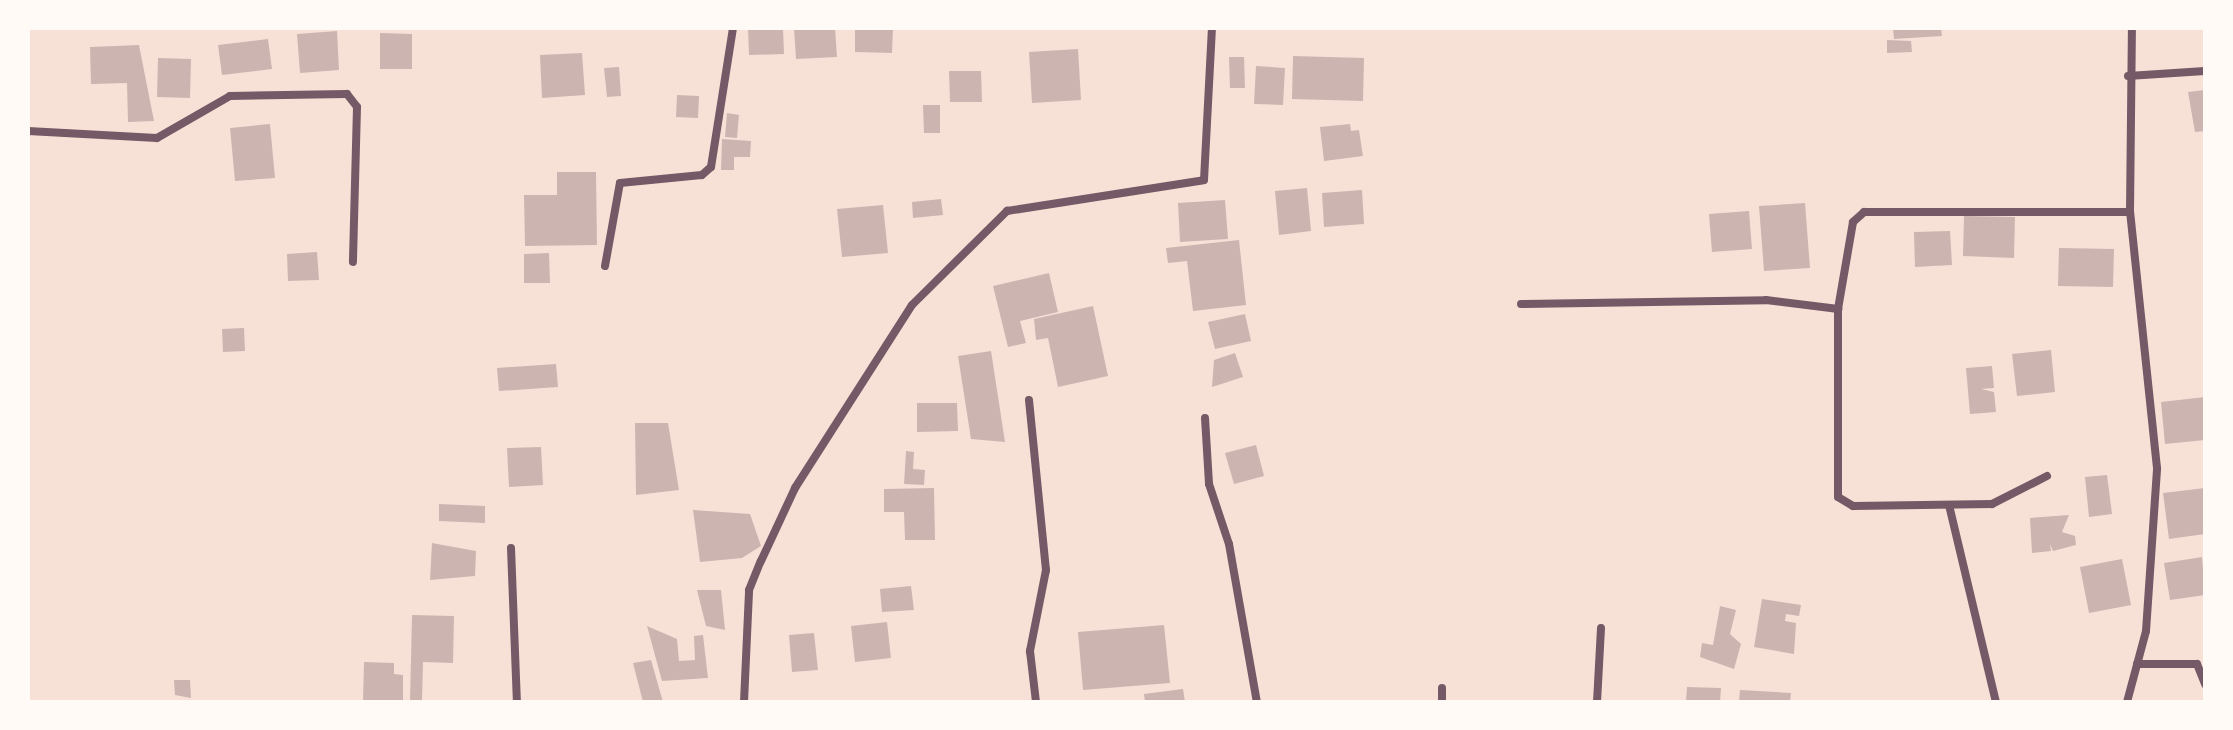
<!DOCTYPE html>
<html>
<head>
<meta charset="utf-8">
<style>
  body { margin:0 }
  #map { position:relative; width:2233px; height:730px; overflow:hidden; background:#f7e1d7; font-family:"DM Sans",sans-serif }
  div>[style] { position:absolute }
  .building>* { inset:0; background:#ccb4b1 }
  .minor>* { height:8px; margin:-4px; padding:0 4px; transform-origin:4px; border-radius:4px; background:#755966 }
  span { translate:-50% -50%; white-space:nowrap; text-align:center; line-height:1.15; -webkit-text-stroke:7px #fffaf5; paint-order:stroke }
  .frame { position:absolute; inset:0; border:30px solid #fffaf5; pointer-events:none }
</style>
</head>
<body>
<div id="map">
  <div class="building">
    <div style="clip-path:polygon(748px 28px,783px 28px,784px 54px,749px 55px)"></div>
    <div style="clip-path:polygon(794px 28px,835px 28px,837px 57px,796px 59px)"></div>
    <div style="clip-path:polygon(855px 28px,893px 28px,892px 53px,855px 52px)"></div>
    <div style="clip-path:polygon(1893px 28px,1941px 28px,1942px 36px,1894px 39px)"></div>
    <div style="clip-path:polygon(337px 31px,339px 70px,300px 73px,297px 34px)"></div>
    <div style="clip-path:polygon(380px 33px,412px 34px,412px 69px,380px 69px)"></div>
    <div style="clip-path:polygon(268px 39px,272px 69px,222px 75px,218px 45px)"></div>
    <div style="clip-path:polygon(1887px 40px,1911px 41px,1912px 52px,1887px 53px)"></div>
    <div style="clip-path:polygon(139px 45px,154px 121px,128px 122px,127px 83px,91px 84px,90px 47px)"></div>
    <div style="clip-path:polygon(1078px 49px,1081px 100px,1032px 103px,1029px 52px)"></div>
    <div style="clip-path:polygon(582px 53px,585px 95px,542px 98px,540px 55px)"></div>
    <div style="clip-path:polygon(1293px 56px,1364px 58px,1363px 101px,1292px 99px)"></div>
    <div style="clip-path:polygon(1229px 57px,1244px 57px,1245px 88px,1230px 88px)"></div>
    <div style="clip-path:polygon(158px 58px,191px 59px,190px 98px,157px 97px)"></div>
    <div style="clip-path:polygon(1256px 66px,1285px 68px,1283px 105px,1254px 104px)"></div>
    <div style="clip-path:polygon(619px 67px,621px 96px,607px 97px,604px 68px)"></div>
    <div style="clip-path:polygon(949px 71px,981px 71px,982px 102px,950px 102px)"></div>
    <div style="clip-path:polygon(2205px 90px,2205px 131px,2195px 132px,2188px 92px)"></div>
    <div style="clip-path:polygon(677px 95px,699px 96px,698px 118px,676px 117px)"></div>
    <div style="clip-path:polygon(923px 105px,940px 105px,940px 133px,924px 133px)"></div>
    <div style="clip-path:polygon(727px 113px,739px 115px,737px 138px,725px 137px)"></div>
    <div style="clip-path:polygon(270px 124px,275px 178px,235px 181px,230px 128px)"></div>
    <div style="clip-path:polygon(1350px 124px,1351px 131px,1359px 130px,1363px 156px,1324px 161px,1320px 127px)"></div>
    <div style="clip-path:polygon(722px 139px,751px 141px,750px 157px,734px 157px,734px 170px,721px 170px)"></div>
    <div style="clip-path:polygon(557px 172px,596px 172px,597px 245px,525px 246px,524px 195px,557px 195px)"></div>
    <div style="clip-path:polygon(1307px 188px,1311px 231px,1279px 235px,1275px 191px)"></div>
    <div style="clip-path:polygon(1362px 190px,1364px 224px,1324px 227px,1322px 193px)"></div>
    <div style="clip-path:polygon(941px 199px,943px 215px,913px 218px,912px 202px)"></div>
    <div style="clip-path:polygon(1225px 200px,1228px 239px,1180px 242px,1178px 203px)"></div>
    <div style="clip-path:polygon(1805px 203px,1810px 268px,1764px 271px,1759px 206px)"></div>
    <div style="clip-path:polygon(883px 205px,888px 253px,842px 257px,837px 209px)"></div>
    <div style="clip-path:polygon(1749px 211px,1752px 249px,1712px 252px,1709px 214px)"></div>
    <div style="clip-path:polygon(1964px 216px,2015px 217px,2014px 258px,1963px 256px)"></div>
    <div style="clip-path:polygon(1950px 231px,1952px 265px,1915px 267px,1914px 232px)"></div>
    <div style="clip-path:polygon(1239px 240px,1246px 305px,1193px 311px,1187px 261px,1168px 263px,1166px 248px)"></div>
    <div style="clip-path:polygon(2059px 248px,2114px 249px,2113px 287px,2058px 286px)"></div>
    <div style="clip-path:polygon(317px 252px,319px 280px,288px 281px,287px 254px)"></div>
    <div style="clip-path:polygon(549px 253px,550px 283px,524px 283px,524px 254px)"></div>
    <div style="clip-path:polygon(1049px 273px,1058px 312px,1020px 321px,1026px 343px,1008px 347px,993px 286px)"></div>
    <div style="clip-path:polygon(1093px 306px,1108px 376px,1058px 387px,1048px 338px,1036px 340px,1034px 319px)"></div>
    <div style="clip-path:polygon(1245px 314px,1251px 341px,1215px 349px,1208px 322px)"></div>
    <div style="clip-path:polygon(244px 328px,245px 351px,223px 352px,222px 329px)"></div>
    <div style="clip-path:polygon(2051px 350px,2055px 392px,2017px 396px,2012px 354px)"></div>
    <div style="clip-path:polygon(991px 351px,1005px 442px,971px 439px,958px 356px)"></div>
    <div style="clip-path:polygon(1235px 353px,1243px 377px,1212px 387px,1214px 360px)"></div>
    <div style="clip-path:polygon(556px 364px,558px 387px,499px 391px,497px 368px)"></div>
    <div style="clip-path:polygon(1992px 366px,1994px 388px,1981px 389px,1994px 392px,1996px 412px,1970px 414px,1966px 368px)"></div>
    <div style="clip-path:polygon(2205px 397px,2205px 440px,2165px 444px,2161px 402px)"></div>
    <div style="clip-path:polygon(917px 403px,957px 403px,958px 431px,917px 432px)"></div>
    <div style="clip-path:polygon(635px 423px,668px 423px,679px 490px,636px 495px)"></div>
    <div style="clip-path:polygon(1256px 445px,1264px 476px,1234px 484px,1225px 453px)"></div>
    <div style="clip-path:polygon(541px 447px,543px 485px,509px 487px,507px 448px)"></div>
    <div style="clip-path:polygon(906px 451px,914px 452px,913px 469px,925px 470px,924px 485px,904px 484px)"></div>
    <div style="clip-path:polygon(2107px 475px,2112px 514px,2089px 517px,2085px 477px)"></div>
    <div style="clip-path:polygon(934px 488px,935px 540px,905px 540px,904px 512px,884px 512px,884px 489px)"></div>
    <div style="clip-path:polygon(2205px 488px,2205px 534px,2169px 539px,2163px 493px)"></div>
    <div style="clip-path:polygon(439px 504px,485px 506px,485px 523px,439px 521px)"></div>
    <div style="clip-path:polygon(693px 510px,750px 514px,761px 546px,742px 558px,700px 562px)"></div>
    <div style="clip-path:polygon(2069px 515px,2062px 532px,2075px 536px,2076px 545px,2053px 551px,2050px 544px,2051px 551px,2032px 553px,2030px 518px)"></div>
    <div style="clip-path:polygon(432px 543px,476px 551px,475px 576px,430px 580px)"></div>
    <div style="clip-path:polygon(2202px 557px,2205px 595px,2170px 600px,2164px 563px)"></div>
    <div style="clip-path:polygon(2122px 559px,2131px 605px,2089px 613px,2080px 567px)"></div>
    <div style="clip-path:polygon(911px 586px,914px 610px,882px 612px,880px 589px)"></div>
    <div style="clip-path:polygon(697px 590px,721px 590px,725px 630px,706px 626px)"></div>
    <div style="clip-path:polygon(1762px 599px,1801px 605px,1799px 616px,1786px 614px,1785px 621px,1796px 623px,1794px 654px,1754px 647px)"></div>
    <div style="clip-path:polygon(1720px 606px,1736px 610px,1730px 634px,1741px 644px,1734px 669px,1700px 657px,1702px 643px,1713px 645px)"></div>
    <div style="clip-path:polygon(412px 615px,454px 616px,453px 663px,423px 662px,422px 701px,410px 701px)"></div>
    <div style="clip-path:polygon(887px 622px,891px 658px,855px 662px,851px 626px)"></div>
    <div style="clip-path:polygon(1164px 625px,1170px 683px,1083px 690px,1078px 632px)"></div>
    <div style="clip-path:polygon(647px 626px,677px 639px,679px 661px,695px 660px,694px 636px,703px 635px,708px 678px,662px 681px)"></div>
    <div style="clip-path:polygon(814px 633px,818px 670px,792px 672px,789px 635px)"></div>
    <div style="clip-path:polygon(651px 660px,663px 702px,643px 702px,633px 663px)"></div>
    <div style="clip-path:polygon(364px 662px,394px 663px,394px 674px,403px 675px,403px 702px,363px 702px)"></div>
    <div style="clip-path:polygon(174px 680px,190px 680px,191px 698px,175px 695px)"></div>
    <div style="clip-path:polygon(1687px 687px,1721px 688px,1720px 702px,1686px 702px)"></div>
    <div style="clip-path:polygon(1183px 689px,1185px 702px,1145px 702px,1144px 694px)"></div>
    <div style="clip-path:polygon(1740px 690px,1791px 693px,1790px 702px,1739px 702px)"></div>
  </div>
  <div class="minor">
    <div style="left:2128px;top:76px;width:77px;rotate:-3.7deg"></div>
    <div style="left:28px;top:131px;width:129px;rotate:3.1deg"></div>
    <div style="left:157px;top:138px;width:84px;rotate:-29.9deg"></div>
    <div style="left:230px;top:96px;width:117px;rotate:-1deg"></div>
    <div style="left:347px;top:94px;width:16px;rotate:52deg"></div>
    <div style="left:357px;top:107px;width:155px;rotate:91.5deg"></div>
    <div style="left:605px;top:266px;width:84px;rotate:-79.8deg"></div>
    <div style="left:620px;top:183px;width:82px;rotate:-5.6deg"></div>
    <div style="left:702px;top:175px;width:12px;rotate:-42deg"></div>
    <div style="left:711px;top:167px;width:141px;rotate:-81deg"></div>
    <div style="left:1521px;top:304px;width:245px;rotate:-0.9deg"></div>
    <div style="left:1766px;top:300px;width:73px;rotate:7.1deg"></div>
    <div style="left:1029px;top:400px;width:171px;rotate:84.3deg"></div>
    <div style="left:1046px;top:570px;width:83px;rotate:101.2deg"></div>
    <div style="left:1030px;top:651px;width:51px;rotate:83.3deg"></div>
    <div style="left:1205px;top:418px;width:66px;rotate:86.5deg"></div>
    <div style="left:1209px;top:484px;width:63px;rotate:71.6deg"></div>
    <div style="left:1229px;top:544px;width:160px;rotate:80deg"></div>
    <div style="left:2047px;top:476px;width:62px;rotate:153deg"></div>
    <div style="left:1992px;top:504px;width:139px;rotate:179.2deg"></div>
    <div style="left:1853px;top:506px;width:17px;rotate:-149deg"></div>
    <div style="left:1838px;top:497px;width:188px;rotate:-90deg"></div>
    <div style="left:1838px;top:309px;width:88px;rotate:-80.2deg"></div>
    <div style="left:1853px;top:222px;width:15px;rotate:-42deg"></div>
    <div style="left:1864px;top:212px;width:266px"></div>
    <div style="left:1949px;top:505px;width:203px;rotate:76.6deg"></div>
    <div style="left:511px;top:548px;width:154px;rotate:87.8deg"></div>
    <div style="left:2137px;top:664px;width:60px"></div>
    <div style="left:2197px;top:664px;width:22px;rotate:68deg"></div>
    <div style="left:1442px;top:688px;width:14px;rotate:90deg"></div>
    <div style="left:744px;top:702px;width:112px;rotate:-87.4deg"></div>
    <div style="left:749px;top:590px;width:31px;rotate:-68deg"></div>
    <div style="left:761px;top:561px;width:81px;rotate:-65deg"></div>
    <div style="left:795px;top:488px;width:217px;rotate:-57.4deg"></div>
    <div style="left:912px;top:305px;width:134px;rotate:-44.7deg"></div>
    <div style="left:1007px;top:211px;width:199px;rotate:-8.9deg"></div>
    <div style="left:1204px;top:180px;width:152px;rotate:-87deg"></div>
    <div style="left:1597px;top:702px;width:74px;rotate:-86.9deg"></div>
    <div style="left:2127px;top:702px;width:73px;rotate:-75deg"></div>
    <div style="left:2146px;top:631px;width:163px;rotate:-86.1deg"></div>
    <div style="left:2157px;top:468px;width:257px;rotate:-96deg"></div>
    <div style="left:2130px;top:212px;width:184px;rotate:-89.4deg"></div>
  </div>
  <div class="frame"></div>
</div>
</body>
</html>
